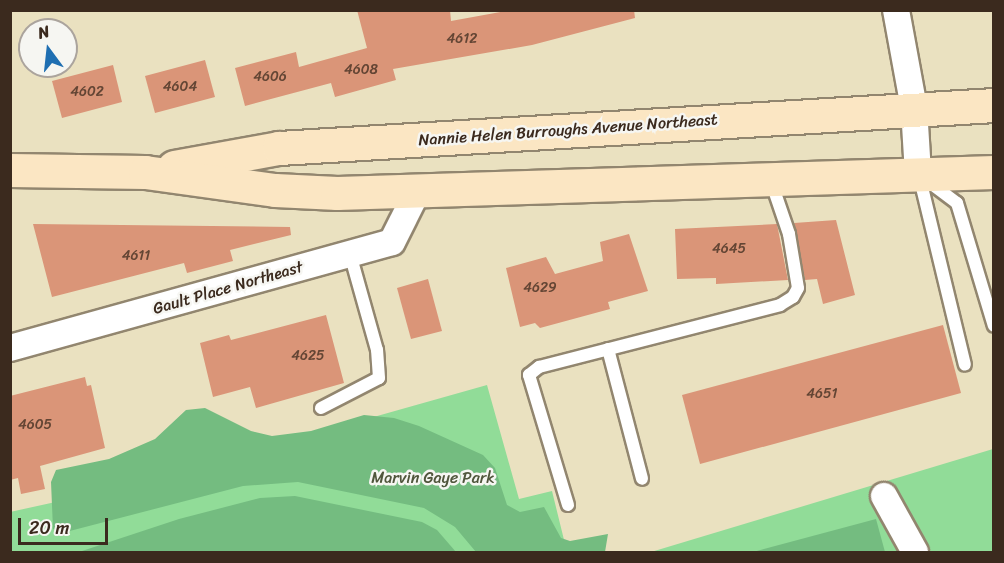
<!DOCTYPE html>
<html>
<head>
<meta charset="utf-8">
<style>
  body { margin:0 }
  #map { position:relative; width:1004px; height:563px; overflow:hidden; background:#eae1c0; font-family:Sriracha,sans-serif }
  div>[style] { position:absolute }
  .green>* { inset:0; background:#91dc98 }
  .forest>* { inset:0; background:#74bc80 }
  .building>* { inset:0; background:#da9578 }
  .roads { filter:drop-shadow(2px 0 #92866f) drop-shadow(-2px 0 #92866f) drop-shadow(0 2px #92866f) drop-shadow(0 -2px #92866f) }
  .lane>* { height:12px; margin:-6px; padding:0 6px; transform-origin:6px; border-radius:6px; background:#fff }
  .street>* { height:26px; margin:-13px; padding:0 13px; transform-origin:13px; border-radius:13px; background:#fff }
  .secondary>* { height:33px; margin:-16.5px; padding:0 16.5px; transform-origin:16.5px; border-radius:16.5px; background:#fbe6c3 }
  span { translate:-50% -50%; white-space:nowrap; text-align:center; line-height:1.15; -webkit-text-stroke:5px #f6f6f2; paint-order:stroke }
  .number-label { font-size:14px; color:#634534 }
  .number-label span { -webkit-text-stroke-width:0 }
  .street-label { font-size:16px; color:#3b2a1e }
  .park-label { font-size:16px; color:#50563c }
  .frame { position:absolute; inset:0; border:12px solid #3b2a1e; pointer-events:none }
  .north { position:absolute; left:18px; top:18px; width:60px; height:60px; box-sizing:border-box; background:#f6f6f2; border:2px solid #aba49d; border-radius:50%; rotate:345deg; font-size:16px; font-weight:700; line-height:24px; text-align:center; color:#3b2a1e }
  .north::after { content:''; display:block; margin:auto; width:21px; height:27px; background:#1f6fb2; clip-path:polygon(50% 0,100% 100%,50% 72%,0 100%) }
  .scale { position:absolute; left:18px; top:518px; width:90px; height:27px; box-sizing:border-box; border:3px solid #3b2a1e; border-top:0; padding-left:8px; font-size:18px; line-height:21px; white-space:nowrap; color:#3b2a1e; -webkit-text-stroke:4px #f6f6f2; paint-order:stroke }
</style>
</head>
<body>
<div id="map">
  <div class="green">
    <div style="clip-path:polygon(487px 385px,519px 499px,552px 491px,567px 552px,11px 552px,10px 512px,133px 485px)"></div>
    <div style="clip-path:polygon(993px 449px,993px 552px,651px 552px)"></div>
  </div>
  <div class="forest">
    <div style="clip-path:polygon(205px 408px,251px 431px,272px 436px,311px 431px,364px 415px,394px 418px,419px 426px,483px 455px,495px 468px,507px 505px,520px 512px,544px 507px,561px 538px,570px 541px,608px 534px,605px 552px,476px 552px,455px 527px,424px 508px,298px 482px,243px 486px,62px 533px,53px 529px,51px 482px,56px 470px,109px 459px,155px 439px,186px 410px)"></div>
    <div style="clip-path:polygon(295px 496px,422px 522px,437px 530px,456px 552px,79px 552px,179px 519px,260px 498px)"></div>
    <div style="clip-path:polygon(876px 519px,885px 552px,753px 552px)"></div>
  </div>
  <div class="building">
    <div style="clip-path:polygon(357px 10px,450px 10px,451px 21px,512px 10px,634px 10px,635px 18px,532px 45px,393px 69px,396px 80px,335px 97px,331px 83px,245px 106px,235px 68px,296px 52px,299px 67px,367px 48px)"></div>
    <div style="clip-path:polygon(205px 60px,215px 97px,155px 113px,145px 76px)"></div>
    <div style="clip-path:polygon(113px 65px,122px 102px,62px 118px,52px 81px)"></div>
    <div style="clip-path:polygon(836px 220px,855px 295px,823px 304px,817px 279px,805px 280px,794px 223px)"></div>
    <div style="clip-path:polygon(33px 224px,290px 227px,291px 235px,230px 250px,233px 261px,187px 273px,184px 263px,52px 297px)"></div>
    <div style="clip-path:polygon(777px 224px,788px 280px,716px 284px,716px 278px,677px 279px,675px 229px)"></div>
    <div style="clip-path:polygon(629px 234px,648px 291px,608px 302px,610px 309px,540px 328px,535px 323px,520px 327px,506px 268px,546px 257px,555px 274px,603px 261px,600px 242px)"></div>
    <div style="clip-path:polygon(428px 279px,442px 331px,411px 339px,397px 288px)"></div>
    <div style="clip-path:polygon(326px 315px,344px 383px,256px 408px,250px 387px,213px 397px,200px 343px,229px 335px,231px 340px)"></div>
    <div style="clip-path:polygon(943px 325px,961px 393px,700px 464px,682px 395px)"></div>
    <div style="clip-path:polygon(85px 377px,87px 386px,91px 385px,105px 448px,40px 466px,45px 489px,21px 494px,18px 478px,10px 480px,10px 396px)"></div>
  </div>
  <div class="roads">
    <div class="lane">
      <div style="left:919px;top:175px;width:195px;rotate:76.4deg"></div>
      <div style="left:929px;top:182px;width:35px;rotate:37deg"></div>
      <div style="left:957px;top:203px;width:128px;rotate:73.3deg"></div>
      <div style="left:608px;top:349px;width:134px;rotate:75.3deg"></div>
      <div style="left:321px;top:408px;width:65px;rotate:-27.3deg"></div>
      <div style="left:379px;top:378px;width:28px;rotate:-94deg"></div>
      <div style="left:377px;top:350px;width:100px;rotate:-105.7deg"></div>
      <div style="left:568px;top:505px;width:136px;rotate:-106.7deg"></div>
      <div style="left:529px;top:375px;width:13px;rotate:-39deg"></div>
      <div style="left:539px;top:367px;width:249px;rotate:-14.4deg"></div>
      <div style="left:780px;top:305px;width:15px;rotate:-32deg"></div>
      <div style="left:793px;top:297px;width:10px;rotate:-61deg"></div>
      <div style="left:798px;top:288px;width:55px;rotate:-99.5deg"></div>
      <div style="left:789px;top:234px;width:56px;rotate:-108.8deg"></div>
    </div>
    <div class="street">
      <div style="left:896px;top:10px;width:100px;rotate:79.6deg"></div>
      <div style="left:914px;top:108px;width:66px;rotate:86.5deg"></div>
      <div style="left:10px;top:348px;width:396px;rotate:-15.5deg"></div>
      <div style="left:392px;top:242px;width:56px;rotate:-63.4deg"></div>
      <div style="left:884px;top:496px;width:64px;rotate:61deg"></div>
    </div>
    <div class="secondary">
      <div style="left:174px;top:167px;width:107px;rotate:-10.3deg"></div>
      <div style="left:279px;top:148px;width:716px;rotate:-3.44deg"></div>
      <div style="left:10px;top:170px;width:135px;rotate:0.8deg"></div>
      <div style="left:145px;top:172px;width:131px;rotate:7.9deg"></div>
      <div style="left:275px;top:190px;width:62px;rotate:2.8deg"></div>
      <div style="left:337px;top:193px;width:657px;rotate:-1.83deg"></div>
    </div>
  </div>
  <div class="number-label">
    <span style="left:462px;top:39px">4612</span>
    <span style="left:361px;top:70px">4608</span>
    <span style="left:270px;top:77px">4606</span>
    <span style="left:180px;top:87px">4604</span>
    <span style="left:87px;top:92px">4602</span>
    <span style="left:729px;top:249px">4645</span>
    <span style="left:136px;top:256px">4611</span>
    <span style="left:540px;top:288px">4629</span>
    <span style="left:308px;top:356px">4625</span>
    <span style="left:822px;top:394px">4651</span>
    <span style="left:35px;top:425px">4605</span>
  </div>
  <div class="street-label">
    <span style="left:568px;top:130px;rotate:-4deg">Nannie Helen Burroughs Avenue Northeast</span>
    <span style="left:228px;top:288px;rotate:-16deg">Gault Place Northeast</span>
  </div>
  <div class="park-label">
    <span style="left:433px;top:478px">Marvin Gaye Park</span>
  </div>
  <div class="frame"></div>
  <div class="north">N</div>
  <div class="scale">20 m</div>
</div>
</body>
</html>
